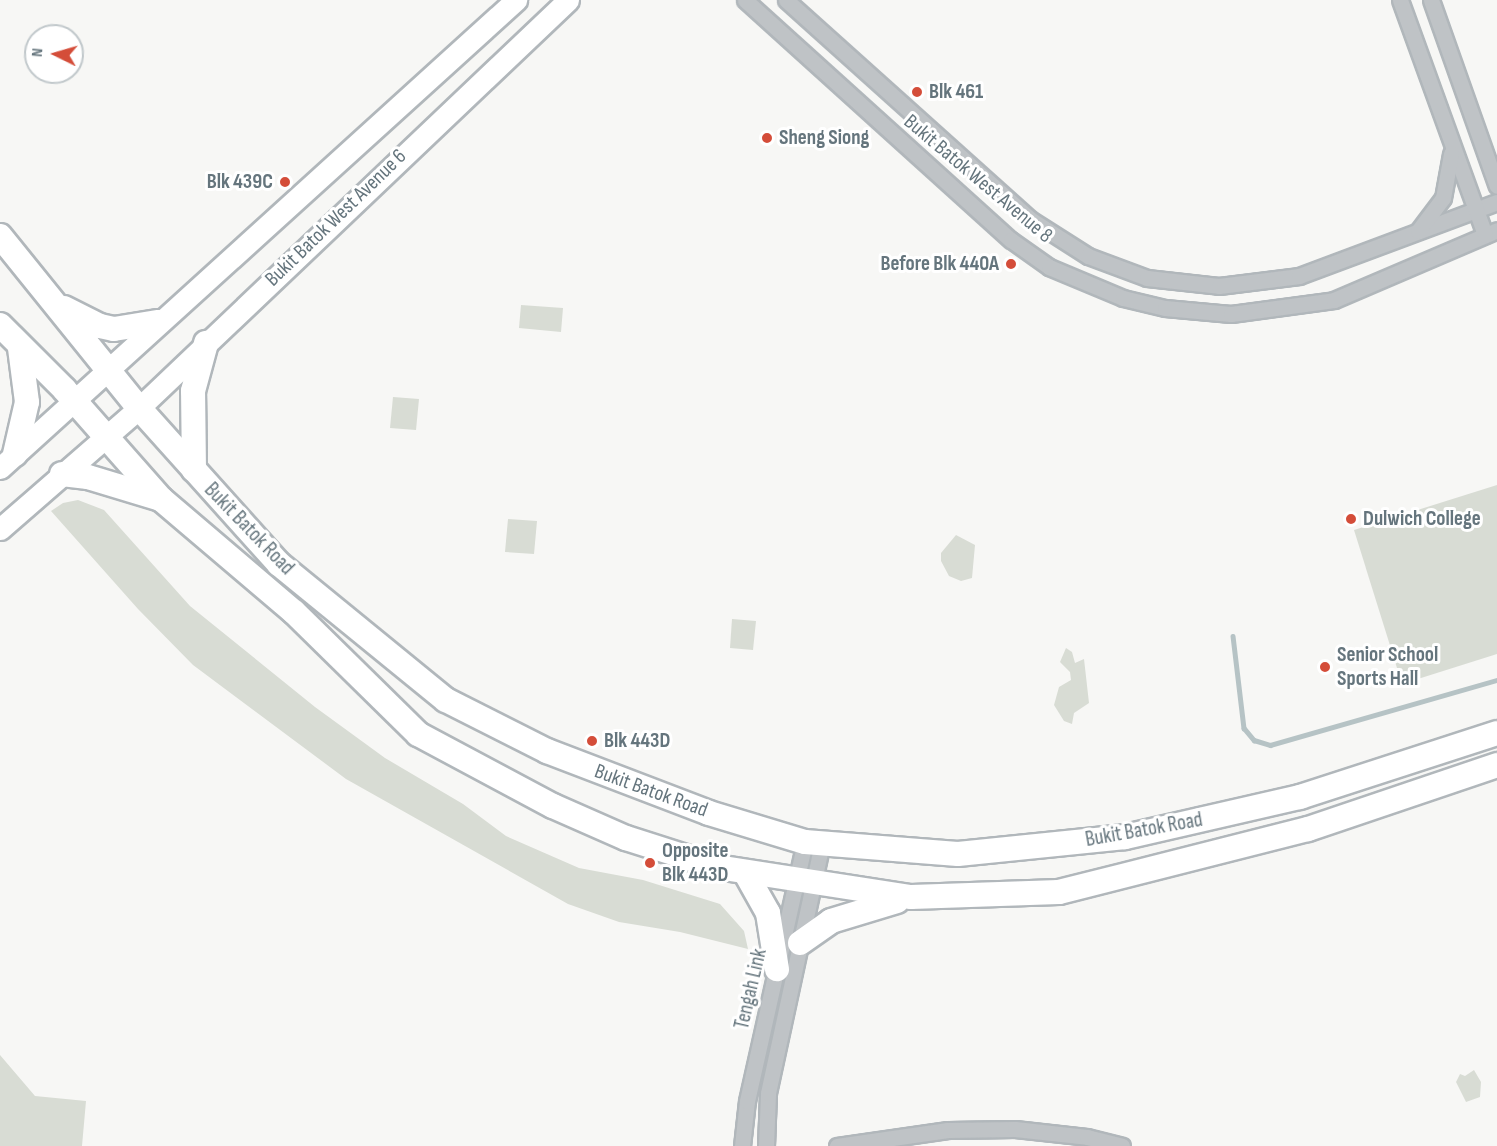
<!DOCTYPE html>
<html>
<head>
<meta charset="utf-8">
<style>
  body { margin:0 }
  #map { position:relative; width:1497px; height:1146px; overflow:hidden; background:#f7f7f5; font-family:"Sofia Sans Condensed",sans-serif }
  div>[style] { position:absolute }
  .green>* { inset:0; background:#d8dcd4 }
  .stream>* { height:4.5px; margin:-2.25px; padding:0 2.25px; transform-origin:2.25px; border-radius:2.25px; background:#b6c3c5 }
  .roads { filter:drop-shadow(2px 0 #b1b7bb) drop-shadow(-2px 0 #b1b7bb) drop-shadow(0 2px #b1b7bb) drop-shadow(0 -2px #b1b7bb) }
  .street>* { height:15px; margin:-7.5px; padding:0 7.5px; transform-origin:7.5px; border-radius:7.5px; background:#bfc3c6 }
  .secondary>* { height:21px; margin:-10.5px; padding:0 10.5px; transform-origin:10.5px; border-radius:10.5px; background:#fff }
  .primary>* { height:24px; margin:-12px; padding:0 12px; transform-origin:12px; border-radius:12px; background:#fff }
  .dots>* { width:16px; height:16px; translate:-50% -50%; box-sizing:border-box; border:3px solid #fff; border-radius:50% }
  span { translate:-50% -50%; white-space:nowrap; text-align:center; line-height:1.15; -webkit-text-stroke:6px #fff; paint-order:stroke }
  .poi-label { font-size:21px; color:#65757d; font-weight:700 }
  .left { translate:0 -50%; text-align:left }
  .right { translate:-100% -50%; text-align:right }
  .street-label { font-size:21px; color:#65757d }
  .north { position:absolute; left:24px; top:24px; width:60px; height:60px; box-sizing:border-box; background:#fff; border:2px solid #c1c8cb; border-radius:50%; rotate:275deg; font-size:16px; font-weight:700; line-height:24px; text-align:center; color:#65757d }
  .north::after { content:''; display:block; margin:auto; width:21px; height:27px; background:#d44d39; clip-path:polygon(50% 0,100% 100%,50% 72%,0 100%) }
</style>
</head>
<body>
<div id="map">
  <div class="green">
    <div style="clip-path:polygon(521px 305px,563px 308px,561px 332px,519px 328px)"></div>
    <div style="clip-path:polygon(393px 397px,419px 399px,416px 430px,390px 428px)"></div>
    <div style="clip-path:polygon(1497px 485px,1497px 654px,1402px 684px,1354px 530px)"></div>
    <div style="clip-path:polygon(78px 500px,104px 510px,190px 606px,315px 707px,385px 758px,463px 804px,506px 836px,579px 868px,643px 880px,720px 904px,744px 931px,748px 949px,680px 932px,619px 922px,568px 904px,346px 779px,193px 665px,138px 609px,51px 511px,63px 503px)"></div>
    <div style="clip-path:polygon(508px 519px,537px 521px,534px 554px,505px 552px)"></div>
    <div style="clip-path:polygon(956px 535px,975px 545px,972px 578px,961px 581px,949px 576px,941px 561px,941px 553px)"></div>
    <div style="clip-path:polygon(732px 619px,756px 621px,753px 650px,730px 648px)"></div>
    <div style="clip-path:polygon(1066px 648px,1072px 652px,1075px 663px,1084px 659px,1089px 703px,1074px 713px,1072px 724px,1064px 721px,1054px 705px,1059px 687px,1071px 680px,1070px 672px,1060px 662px)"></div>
    <div style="clip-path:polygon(0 1055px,35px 1096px,86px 1101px,82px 1146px,0 1146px)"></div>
    <div style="clip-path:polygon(1474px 1070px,1481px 1082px,1480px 1097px,1466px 1102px,1456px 1082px,1460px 1074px,1465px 1076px)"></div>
  </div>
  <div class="stream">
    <div style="left:1233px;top:636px;width:93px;rotate:83.2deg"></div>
    <div style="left:1244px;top:728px;width:16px;rotate:50deg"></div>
    <div style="left:1254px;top:740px;width:17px;rotate:17deg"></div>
    <div style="left:1270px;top:745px;width:236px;rotate:-16deg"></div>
  </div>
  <div class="roads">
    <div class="street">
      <div style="left:745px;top:0;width:358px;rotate:42.1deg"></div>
      <div style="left:1011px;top:240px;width:47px;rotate:35.4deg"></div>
      <div style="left:1049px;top:267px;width:80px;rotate:22.7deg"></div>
      <div style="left:1123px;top:298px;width:43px;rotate:13.4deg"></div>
      <div style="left:1165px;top:308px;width:66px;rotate:5.2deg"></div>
      <div style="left:1231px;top:314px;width:104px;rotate:-7.7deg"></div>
      <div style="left:1334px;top:300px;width:177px;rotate:-23.2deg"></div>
      <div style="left:786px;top:0;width:328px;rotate:41.9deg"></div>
      <div style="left:1030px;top:219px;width:69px;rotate:32.5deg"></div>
      <div style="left:1088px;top:256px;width:63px;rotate:20.4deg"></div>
      <div style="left:1147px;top:278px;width:72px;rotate:6.3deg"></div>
      <div style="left:1219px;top:286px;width:81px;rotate:-7.1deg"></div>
      <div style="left:1299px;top:276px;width:211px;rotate:-20.5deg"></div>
      <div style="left:1400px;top:0;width:250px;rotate:70.1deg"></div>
      <div style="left:1431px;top:0;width:197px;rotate:70.5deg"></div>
      <div style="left:1418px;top:231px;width:41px;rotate:-52.9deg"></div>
      <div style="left:1443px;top:198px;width:45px;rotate:-79.7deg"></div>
      <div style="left:742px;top:1146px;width:45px;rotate:-83.7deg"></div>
      <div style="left:747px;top:1101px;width:265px;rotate:-77.4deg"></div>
      <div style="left:766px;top:1146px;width:53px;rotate:-87.8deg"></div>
      <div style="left:768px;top:1093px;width:255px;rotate:-77.8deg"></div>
      <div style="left:837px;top:1146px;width:112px;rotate:-8.2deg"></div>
      <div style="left:948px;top:1130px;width:67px;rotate:-0.9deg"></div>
      <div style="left:1015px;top:1129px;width:72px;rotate:6.3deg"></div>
      <div style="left:1087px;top:1137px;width:36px;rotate:14deg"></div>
    </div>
    <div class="secondary">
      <div style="left:0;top:468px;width:697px;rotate:-42.21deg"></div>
      <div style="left:0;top:529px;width:184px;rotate:-41deg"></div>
      <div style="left:139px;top:408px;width:592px;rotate:-43.56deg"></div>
    </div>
    <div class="primary">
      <div style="left:0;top:236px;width:221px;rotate:51.1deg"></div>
      <div style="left:139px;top:408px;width:210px;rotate:48.1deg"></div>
      <div style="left:279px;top:564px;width:215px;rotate:39.2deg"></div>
      <div style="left:446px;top:700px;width:113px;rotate:26.8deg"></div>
      <div style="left:547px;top:751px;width:173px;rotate:20.9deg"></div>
      <div style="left:709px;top:813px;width:100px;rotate:16.8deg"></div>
      <div style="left:805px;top:842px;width:153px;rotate:4.5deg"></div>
      <div style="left:958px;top:854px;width:168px;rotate:-5.8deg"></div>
      <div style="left:1125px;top:837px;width:180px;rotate:-12.9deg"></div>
      <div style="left:1300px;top:797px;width:207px;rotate:-18deg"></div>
      <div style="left:64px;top:308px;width:40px;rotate:26.6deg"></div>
      <div style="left:100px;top:326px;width:14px;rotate:12deg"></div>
      <div style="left:114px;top:329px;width:45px;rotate:-9deg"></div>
      <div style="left:0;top:325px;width:91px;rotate:45deg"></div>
      <div style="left:64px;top:389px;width:147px;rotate:48.6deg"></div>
      <div style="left:161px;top:499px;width:175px;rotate:40.4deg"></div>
      <div style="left:294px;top:612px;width:174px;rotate:44.5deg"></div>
      <div style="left:418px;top:734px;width:153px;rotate:28.1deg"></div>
      <div style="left:553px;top:806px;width:80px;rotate:23.7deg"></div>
      <div style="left:626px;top:838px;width:96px;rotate:17.7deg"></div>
      <div style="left:717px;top:867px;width:196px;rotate:8.8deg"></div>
      <div style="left:911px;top:897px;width:148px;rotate:-1.9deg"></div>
      <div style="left:1059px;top:892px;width:257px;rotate:-14.2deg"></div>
      <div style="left:1308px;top:829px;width:200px;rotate:-18.7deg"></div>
      <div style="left:15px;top:454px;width:53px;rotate:-77deg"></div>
      <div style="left:27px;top:402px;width:54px;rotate:-97.4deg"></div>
      <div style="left:194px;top:470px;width:79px;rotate:-90.7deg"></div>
      <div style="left:193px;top:391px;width:50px;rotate:-74.8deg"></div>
      <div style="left:62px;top:474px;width:26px;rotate:7deg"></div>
      <div style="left:88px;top:477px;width:76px;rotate:16.8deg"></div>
      <div style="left:745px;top:872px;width:47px;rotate:60.7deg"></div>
      <div style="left:768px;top:913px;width:57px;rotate:80.9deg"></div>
      <div style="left:800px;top:943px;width:38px;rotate:-35deg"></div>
      <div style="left:831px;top:921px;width:69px;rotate:-16.9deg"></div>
    </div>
  </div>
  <div class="dots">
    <div style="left:917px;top:92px;background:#d44d39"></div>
    <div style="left:767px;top:138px;background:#d44d39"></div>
    <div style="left:285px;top:182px;background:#d44d39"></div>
    <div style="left:1011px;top:264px;background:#d44d39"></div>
    <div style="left:1351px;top:519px;background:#d44d39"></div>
    <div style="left:1325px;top:667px;background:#d44d39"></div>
    <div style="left:592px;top:741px;background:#d44d39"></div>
    <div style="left:650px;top:863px;background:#d44d39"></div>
  </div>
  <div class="poi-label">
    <span class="left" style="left:929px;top:92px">Blk 461</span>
    <span class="left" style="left:779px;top:138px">Sheng Siong</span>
    <span class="right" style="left:273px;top:182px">Blk 439C</span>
    <span class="right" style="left:999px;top:264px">Before Blk 440A</span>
    <span class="left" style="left:1363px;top:519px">Dulwich College</span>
    <span class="left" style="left:1337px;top:667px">Senior School<br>Sports Hall</span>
    <span class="left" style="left:604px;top:741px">Blk 443D</span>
    <span class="left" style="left:662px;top:863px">Opposite<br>Blk 443D</span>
  </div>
  <div class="street-label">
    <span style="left:978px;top:179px;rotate:40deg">Bukit Batok West Avenue 8</span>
    <span style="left:336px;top:218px;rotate:-44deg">Bukit Batok West Avenue 6</span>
    <span style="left:249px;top:529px;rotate:46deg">Bukit Batok Road</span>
    <span style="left:651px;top:791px;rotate:20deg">Bukit Batok Road</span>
    <span style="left:1144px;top:830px;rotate:-10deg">Bukit Batok Road</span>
    <span style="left:751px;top:989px;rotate:-77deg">Tengah Link</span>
  </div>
  <div class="north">N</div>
</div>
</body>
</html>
